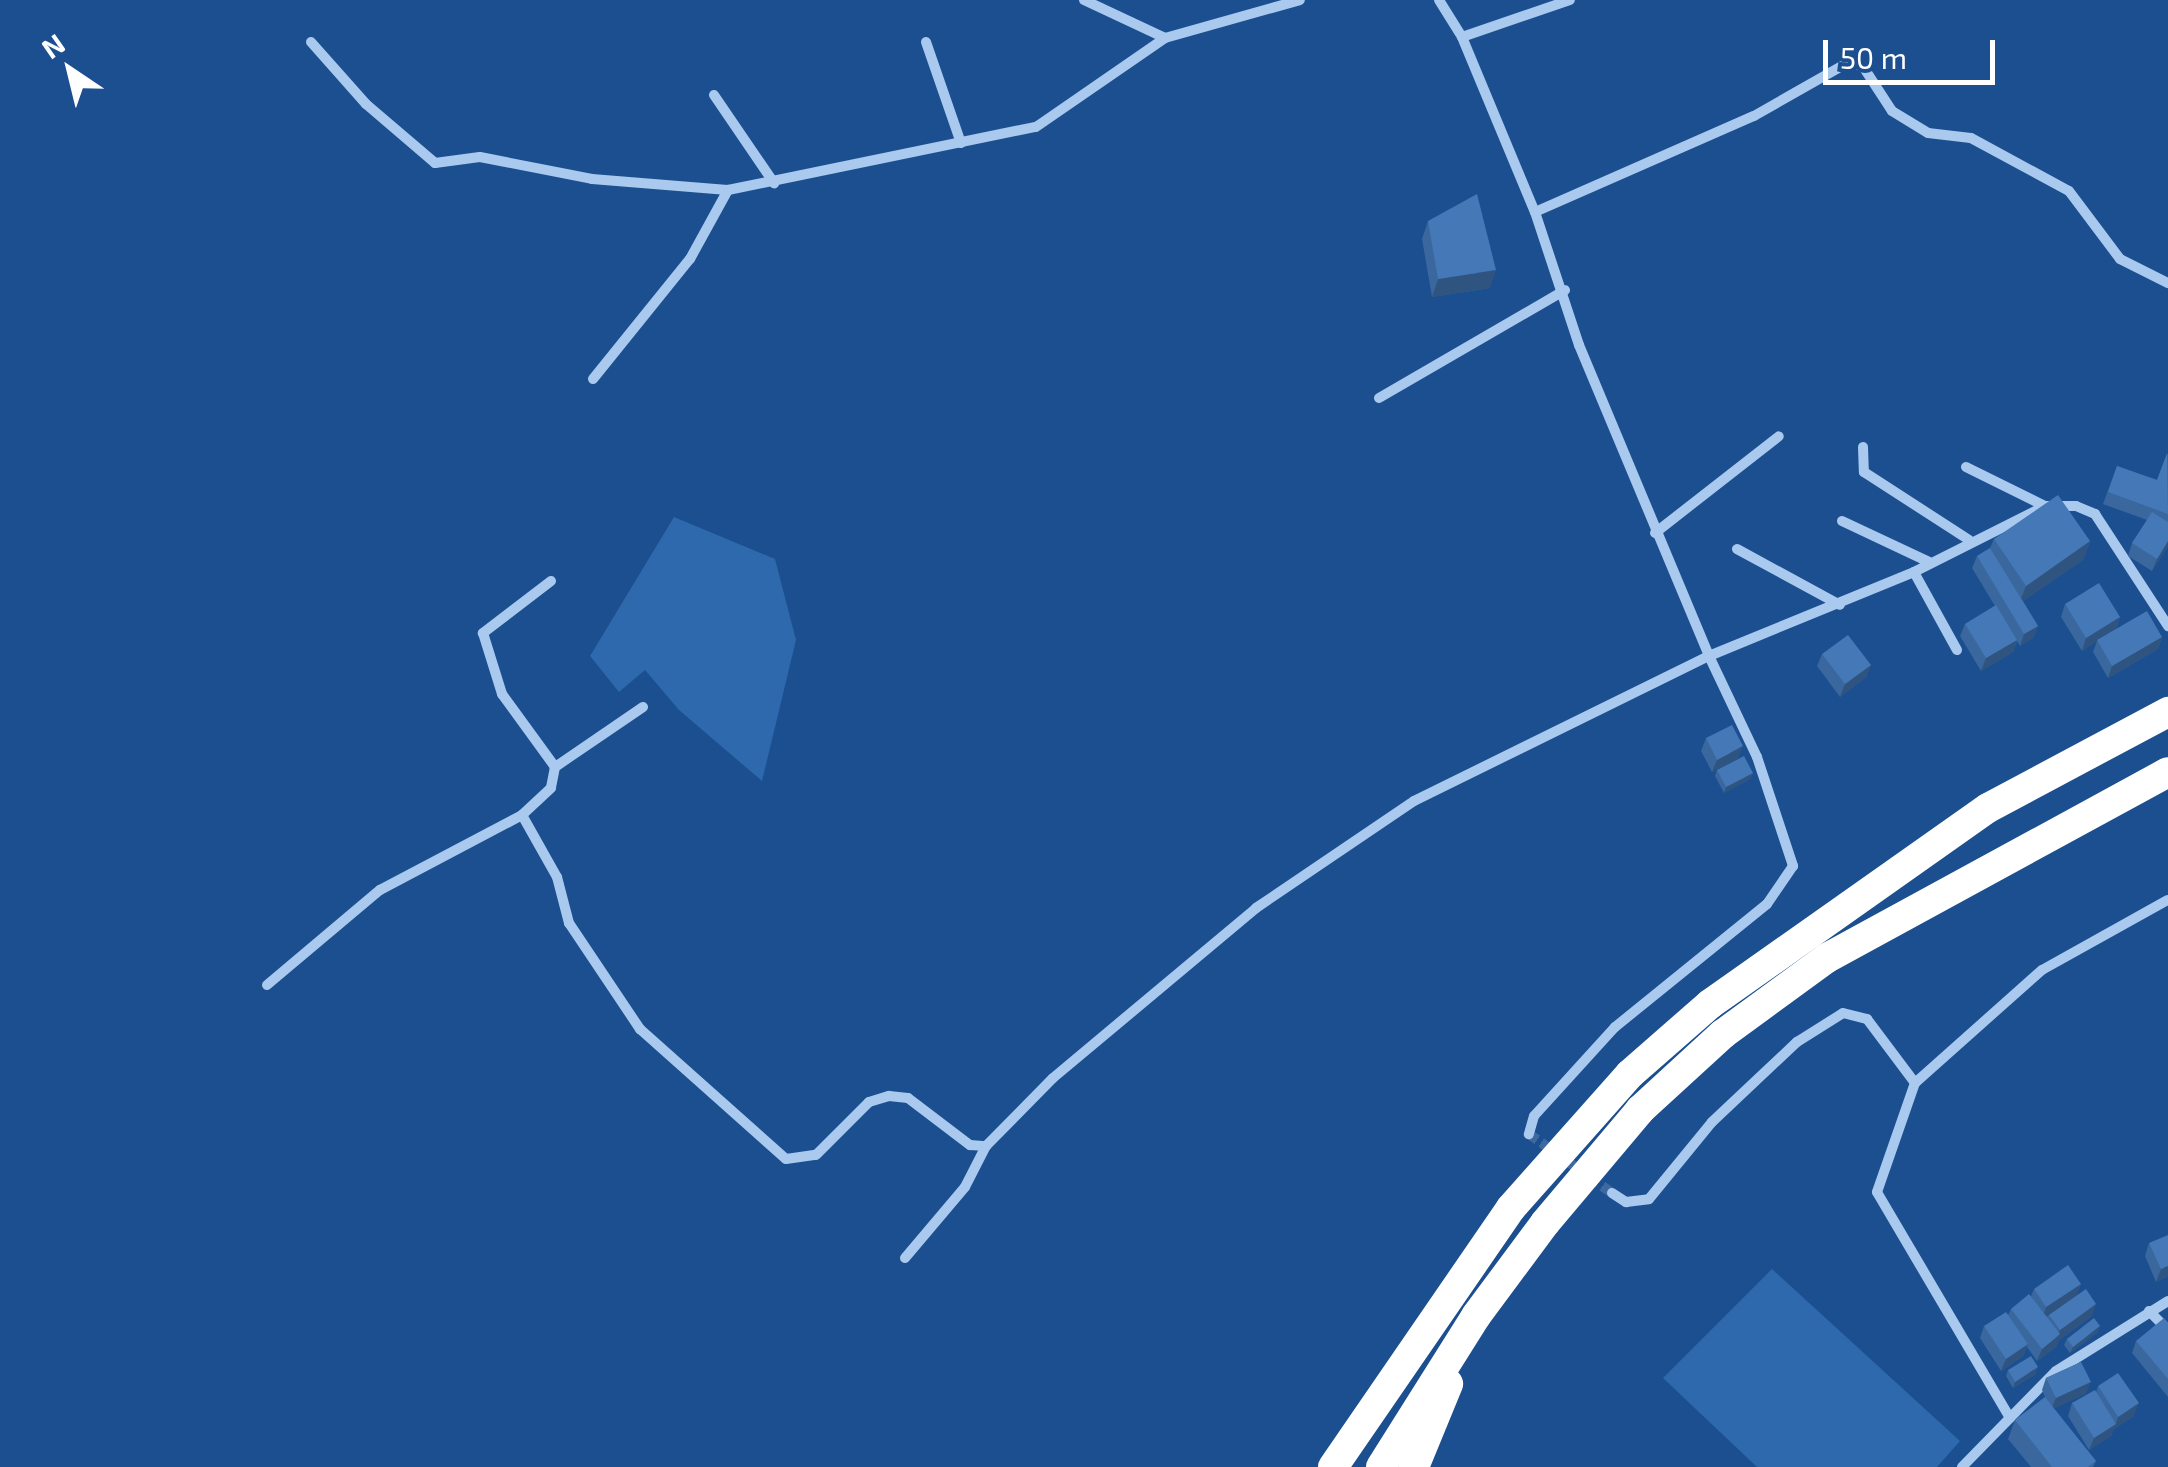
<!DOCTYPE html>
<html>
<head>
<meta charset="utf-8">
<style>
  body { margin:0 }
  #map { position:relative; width:2168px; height:1467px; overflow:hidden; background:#1b4f8f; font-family:"Exo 2",sans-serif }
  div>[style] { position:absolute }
  .green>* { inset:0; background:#2e69ad }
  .street-tunnel>* { height:10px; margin-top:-5px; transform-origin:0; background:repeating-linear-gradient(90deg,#3d69a0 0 10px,transparent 0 15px) }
  .street>* { height:10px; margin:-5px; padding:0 5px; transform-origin:5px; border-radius:5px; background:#a9c9ee }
  .highway>* { height:30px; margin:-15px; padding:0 15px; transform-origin:15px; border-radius:15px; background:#fff }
  .wall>* { inset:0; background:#3a679d }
  .shaded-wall>* { inset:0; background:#305480 }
  .building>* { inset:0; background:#4478b7 }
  span { translate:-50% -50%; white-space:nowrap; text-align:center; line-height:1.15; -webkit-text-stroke:8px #1b4f8f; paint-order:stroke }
  .north { position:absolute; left:20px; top:20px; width:100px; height:100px; -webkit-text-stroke:8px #1b4f8f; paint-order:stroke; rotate:325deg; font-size:28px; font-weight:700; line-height:40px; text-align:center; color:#fff }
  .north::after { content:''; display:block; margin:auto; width:35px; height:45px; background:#fff; clip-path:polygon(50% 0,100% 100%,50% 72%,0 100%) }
  .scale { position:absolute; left:1823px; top:40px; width:172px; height:45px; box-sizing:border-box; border:5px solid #fff; border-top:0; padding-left:12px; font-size:30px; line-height:35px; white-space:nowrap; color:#fff; -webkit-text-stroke:8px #1b4f8f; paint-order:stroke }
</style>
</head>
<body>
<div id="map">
  <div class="green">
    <div style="clip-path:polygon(674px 517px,775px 559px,796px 640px,762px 781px,679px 710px,645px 670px,619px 692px,590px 656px)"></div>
    <div style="clip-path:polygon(1772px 1269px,1960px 1441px,1937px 1467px,1757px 1467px,1663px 1378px)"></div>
  </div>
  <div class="street-tunnel">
    <div style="left:1529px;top:1134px;width:102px;rotate:35.4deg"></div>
  </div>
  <div class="street">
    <div style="left:1084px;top:0;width:89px;rotate:25.1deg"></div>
    <div style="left:1439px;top:0;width:44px;rotate:58.1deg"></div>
    <div style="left:1462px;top:37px;width:190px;rotate:67.4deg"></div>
    <div style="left:1535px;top:212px;width:140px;rotate:71.7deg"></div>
    <div style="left:1579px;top:345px;width:337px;rotate:67.3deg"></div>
    <div style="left:1709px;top:656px;width:222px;rotate:-22.3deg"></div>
    <div style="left:1462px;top:37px;width:114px;rotate:-18.9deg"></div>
    <div style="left:311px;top:42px;width:83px;rotate:48.4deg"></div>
    <div style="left:366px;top:104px;width:91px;rotate:40.5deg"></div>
    <div style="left:435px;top:163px;width:45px;rotate:-7.6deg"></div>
    <div style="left:480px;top:157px;width:114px;rotate:11.1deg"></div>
    <div style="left:592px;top:179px;width:136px;rotate:4.6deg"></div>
    <div style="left:728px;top:190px;width:314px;rotate:-11.6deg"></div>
    <div style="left:1036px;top:127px;width:157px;rotate:-34.6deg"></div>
    <div style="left:1165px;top:38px;width:140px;rotate:-15.7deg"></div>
    <div style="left:926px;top:42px;width:107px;rotate:70.9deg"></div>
    <div style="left:714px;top:95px;width:107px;rotate:55.7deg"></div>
    <div style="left:1535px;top:212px;width:239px;rotate:-23.7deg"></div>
    <div style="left:1754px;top:116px;width:112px;rotate:-29.6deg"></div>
    <div style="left:1851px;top:61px;width:15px;rotate:28deg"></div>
    <div style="left:1864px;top:68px;width:51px;rotate:56.9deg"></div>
    <div style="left:1892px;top:111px;width:42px;rotate:31.4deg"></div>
    <div style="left:1928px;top:133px;width:43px;rotate:6.6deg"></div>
    <div style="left:1971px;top:138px;width:111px;rotate:28.4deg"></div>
    <div style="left:2069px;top:191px;width:85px;rotate:53.1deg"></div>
    <div style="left:2120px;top:259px;width:54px;rotate:26.6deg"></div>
    <div style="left:593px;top:379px;width:154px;rotate:-51.1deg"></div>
    <div style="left:690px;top:259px;width:79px;rotate:-61.2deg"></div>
    <div style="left:1379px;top:398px;width:215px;rotate:-30.1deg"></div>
    <div style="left:1863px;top:447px;width:25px;rotate:88deg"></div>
    <div style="left:1864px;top:472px;width:125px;rotate:32.9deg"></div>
    <div style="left:1966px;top:467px;width:88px;rotate:26.3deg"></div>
    <div style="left:1842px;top:521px;width:96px;rotate:25.2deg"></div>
    <div style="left:1655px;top:533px;width:157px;rotate:-38deg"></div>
    <div style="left:1737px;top:549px;width:117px;rotate:28.5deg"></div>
    <div style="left:551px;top:581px;width:86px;rotate:142.6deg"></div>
    <div style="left:483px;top:633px;width:64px;rotate:72.7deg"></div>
    <div style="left:502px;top:694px;width:90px;rotate:54deg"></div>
    <div style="left:1957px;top:650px;width:89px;rotate:-118.9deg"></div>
    <div style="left:1914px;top:572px;width:147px;rotate:-26.7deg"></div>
    <div style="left:2045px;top:506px;width:31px"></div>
    <div style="left:2076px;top:506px;width:21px;rotate:23deg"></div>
    <div style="left:2095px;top:514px;width:134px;rotate:56.9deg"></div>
    <div style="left:643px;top:707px;width:107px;rotate:145.7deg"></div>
    <div style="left:555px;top:767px;width:21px;rotate:101deg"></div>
    <div style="left:551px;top:788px;width:40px;rotate:137deg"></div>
    <div style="left:522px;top:815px;width:71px;rotate:60.6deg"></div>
    <div style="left:557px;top:877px;width:48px;rotate:75.4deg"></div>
    <div style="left:569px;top:923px;width:128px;rotate:56.2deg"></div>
    <div style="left:640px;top:1029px;width:195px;rotate:41.7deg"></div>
    <div style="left:786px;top:1159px;width:30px;rotate:-8deg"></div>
    <div style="left:816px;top:1155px;width:75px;rotate:-45deg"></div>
    <div style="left:869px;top:1102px;width:21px;rotate:-17deg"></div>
    <div style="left:889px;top:1096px;width:19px;rotate:6deg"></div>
    <div style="left:908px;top:1098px;width:78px;rotate:37.2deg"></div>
    <div style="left:970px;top:1145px;width:16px;rotate:4deg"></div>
    <div style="left:267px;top:985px;width:148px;rotate:-40.1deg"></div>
    <div style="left:380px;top:890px;width:161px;rotate:-27.8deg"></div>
    <div style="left:1612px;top:1193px;width:17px;rotate:33deg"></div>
    <div style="left:1626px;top:1202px;width:23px;rotate:-7deg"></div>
    <div style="left:1649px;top:1199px;width:99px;rotate:-50.7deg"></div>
    <div style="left:1712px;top:1122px;width:117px;rotate:-43.3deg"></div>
    <div style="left:1797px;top:1042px;width:54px;rotate:-32.2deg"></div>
    <div style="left:1843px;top:1013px;width:25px;rotate:14deg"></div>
    <div style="left:1867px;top:1019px;width:80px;rotate:53.1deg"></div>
    <div style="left:905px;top:1258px;width:93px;rotate:-49.8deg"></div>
    <div style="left:965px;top:1187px;width:46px;rotate:-62.9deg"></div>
    <div style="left:986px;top:1146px;width:95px;rotate:-45.4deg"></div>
    <div style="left:1053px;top:1078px;width:265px;rotate:-39.9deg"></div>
    <div style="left:1256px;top:908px;width:191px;rotate:-34.1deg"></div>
    <div style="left:1414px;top:801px;width:329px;rotate:-26.2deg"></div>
    <div style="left:1709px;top:656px;width:112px;rotate:64.6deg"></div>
    <div style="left:1757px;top:757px;width:115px;rotate:71.7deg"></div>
    <div style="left:1793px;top:866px;width:46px;rotate:124.4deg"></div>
    <div style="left:1767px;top:904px;width:196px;rotate:141deg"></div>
    <div style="left:1615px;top:1027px;width:120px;rotate:132.3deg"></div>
    <div style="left:1534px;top:1116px;width:19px;rotate:106deg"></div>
    <div style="left:2149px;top:1311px;width:27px;rotate:45deg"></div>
    <div style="left:2010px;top:1418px;width:262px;rotate:-120.5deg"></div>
    <div style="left:1877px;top:1192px;width:115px;rotate:-70.8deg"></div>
    <div style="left:1915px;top:1083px;width:170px;rotate:-41.7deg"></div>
    <div style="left:2042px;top:970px;width:144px;rotate:-29.1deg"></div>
    <div style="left:1962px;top:1467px;width:134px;rotate:-45.6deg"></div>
    <div style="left:2056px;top:1371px;width:132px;rotate:-32deg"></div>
  </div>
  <div class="highway">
    <div style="left:1333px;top:1467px;width:314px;rotate:-55.5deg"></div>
    <div style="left:1511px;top:1208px;width:179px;rotate:-48.4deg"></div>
    <div style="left:1630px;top:1074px;width:106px;rotate:-41.2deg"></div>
    <div style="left:1710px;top:1004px;width:340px;rotate:-35.2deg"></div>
    <div style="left:1988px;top:808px;width:204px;rotate:-28.1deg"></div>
    <div style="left:1381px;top:1467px;width:178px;rotate:-57.8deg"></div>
    <div style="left:1476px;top:1316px;width:116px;rotate:-53.4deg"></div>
    <div style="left:1545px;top:1223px;width:148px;rotate:-49.9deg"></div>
    <div style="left:1640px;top:1110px;width:113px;rotate:-42.5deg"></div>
    <div style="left:1723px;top:1034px;width:129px;rotate:-36.2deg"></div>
    <div style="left:1827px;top:958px;width:388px;rotate:-28.6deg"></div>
    <div style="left:1414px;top:1467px;width:90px;rotate:-67.7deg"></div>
  </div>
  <div class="wall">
    <div style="clip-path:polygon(1428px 221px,1490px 288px,1432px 297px,1422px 239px)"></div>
    <div style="clip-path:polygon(2168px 453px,2168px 546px,2152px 571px,2128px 556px,2132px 543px,2147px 520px,2103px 504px,2117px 466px,2157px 480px)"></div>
    <div style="clip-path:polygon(1994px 539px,2090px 541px,2083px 560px,2023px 601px,2038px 626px,2033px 638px,2020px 646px,2017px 641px,2013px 652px,1981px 671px,1960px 636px,1965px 624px,1995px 606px,1972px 568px,1977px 556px,1990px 548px)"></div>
    <div style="clip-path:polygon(2065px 604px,2120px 617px,2116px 629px,2162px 637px,2158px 649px,2108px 678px,2093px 652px,2097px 641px,2082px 651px,2061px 617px)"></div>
    <div style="clip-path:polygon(1822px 654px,1871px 665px,1866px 677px,1840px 697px,1817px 666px)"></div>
    <div style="clip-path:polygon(1706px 738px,1738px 758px,1712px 772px,1701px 751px)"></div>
    <div style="clip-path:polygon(1717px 770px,1753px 773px,1750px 779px,1724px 793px,1715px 776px)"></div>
    <div style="clip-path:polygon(2149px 1243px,2168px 1276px,2156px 1282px,2145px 1256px)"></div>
    <div style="clip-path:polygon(2081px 1284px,2076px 1296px,2092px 1316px,2059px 1340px,2056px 1347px,2037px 1361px,2027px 1347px,2023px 1356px,2001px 1371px,1980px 1338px,1984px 1326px,2008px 1315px,2011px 1309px,2031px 1296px,2034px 1289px)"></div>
    <div style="clip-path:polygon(2168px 1323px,2168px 1397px,2132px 1353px,2136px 1341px)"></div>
    <div style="clip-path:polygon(2098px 1332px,2070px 1353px,2064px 1345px,2067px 1339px)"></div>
    <div style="clip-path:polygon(2081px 1362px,2054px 1409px,2096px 1461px,2093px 1467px,2031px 1467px,2008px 1439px,2015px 1420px,2045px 1397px,2042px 1390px,2046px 1378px)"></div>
    <div style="clip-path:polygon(2008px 1370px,2036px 1374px,2013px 1388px,2006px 1376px)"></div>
    <div style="clip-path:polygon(2098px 1386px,2134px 1416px,2114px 1429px,2111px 1436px,2089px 1450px,2068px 1416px,2072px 1403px,2096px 1392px)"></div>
  </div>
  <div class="shaded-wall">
    <div style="clip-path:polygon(1496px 270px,1490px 288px,1432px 297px,1438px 279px)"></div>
    <div style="clip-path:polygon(2090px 541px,2083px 560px,2019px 604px,2026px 586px)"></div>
    <div style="clip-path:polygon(2168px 541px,2168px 546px,2152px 571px,2157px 559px)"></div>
    <div style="clip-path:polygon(2120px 617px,2116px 629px,2082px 651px,2086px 638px)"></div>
    <div style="clip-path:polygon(2038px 626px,2033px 638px,2020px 646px,2024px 634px)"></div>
    <div style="clip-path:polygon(2162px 637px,2158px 649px,2108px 678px,2112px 666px)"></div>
    <div style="clip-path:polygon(2017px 640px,2013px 652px,1981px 671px,1986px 658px)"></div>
    <div style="clip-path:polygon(1871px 665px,1866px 677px,1840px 697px,1845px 684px)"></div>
    <div style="clip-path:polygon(1743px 746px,1738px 758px,1712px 772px,1717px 760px)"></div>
    <div style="clip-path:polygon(1753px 773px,1750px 779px,1724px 793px,1726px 787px)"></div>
    <div style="clip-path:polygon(2168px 1266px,2168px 1276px,2156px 1282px,2161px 1269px)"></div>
    <div style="clip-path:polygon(2081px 1284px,2076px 1297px,2042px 1320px,2046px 1307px)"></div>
    <div style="clip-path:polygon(2096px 1304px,2092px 1316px,2059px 1340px,2056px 1347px,2037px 1361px,2042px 1349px,2057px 1337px,2060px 1330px)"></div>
    <div style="clip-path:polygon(2100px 1326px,2098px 1332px,2070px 1353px,2073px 1347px)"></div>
    <div style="clip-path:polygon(2028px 1344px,2023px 1356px,2001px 1371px,2006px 1359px)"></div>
    <div style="clip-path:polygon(2038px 1367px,2036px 1374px,2013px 1388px,2015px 1382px)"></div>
    <div style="clip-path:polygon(2091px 1382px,2086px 1394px,2051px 1410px,2056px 1398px)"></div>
    <div style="clip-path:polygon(2139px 1403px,2134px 1416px,2114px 1429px,2118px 1417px)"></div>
    <div style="clip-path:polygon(2116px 1424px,2111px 1436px,2089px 1450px,2094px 1438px)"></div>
  </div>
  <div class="building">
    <div style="clip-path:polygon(1477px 194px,1496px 270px,1438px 279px,1428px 221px)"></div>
    <div style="clip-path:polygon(2167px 453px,2168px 514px,2108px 492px,2117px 466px,2157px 480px)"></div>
    <div style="clip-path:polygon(2058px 495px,2090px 541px,2026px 586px,1994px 539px)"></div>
    <div style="clip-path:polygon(2152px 512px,2168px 522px,2168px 541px,2157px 559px,2132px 543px)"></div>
    <div style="clip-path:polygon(1990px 548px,2038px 626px,2024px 634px,1977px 556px)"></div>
    <div style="clip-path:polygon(2099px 583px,2120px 617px,2086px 638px,2065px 604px)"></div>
    <div style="clip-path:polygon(1996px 605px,2017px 640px,1986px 658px,1965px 624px)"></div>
    <div style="clip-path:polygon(2147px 611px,2162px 637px,2112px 666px,2097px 640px)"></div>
    <div style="clip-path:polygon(1848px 635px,1871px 665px,1845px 684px,1822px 654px)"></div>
    <div style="clip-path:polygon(1732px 725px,1743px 746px,1717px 760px,1706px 738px)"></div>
    <div style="clip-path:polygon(1744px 756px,1753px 773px,1726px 787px,1717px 770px)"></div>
    <div style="clip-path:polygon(2168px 1235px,2168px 1266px,2161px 1269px,2149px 1243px)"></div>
    <div style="clip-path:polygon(2068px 1265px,2081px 1284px,2046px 1307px,2034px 1289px)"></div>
    <div style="clip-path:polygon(2086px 1289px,2096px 1304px,2060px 1330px,2049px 1315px)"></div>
    <div style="clip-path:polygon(2029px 1294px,2060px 1334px,2042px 1349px,2011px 1309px)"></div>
    <div style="clip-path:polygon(2006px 1312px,2028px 1344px,2006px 1359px,1984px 1326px)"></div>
    <div style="clip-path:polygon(2094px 1318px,2100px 1326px,2073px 1347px,2067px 1339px)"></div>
    <div style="clip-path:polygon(2164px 1318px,2168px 1323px,2168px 1379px,2136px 1341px)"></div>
    <div style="clip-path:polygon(2031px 1356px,2038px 1367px,2015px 1382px,2008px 1370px)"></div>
    <div style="clip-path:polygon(2081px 1362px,2091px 1382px,2056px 1398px,2046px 1378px)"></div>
    <div style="clip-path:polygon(2118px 1373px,2139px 1403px,2118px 1417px,2098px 1386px)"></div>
    <div style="clip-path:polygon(2095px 1390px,2116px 1424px,2094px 1438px,2072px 1403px)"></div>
    <div style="clip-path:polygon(2045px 1397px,2096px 1461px,2088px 1467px,2052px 1467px,2015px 1420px)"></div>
  </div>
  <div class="north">N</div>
  <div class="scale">50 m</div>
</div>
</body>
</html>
